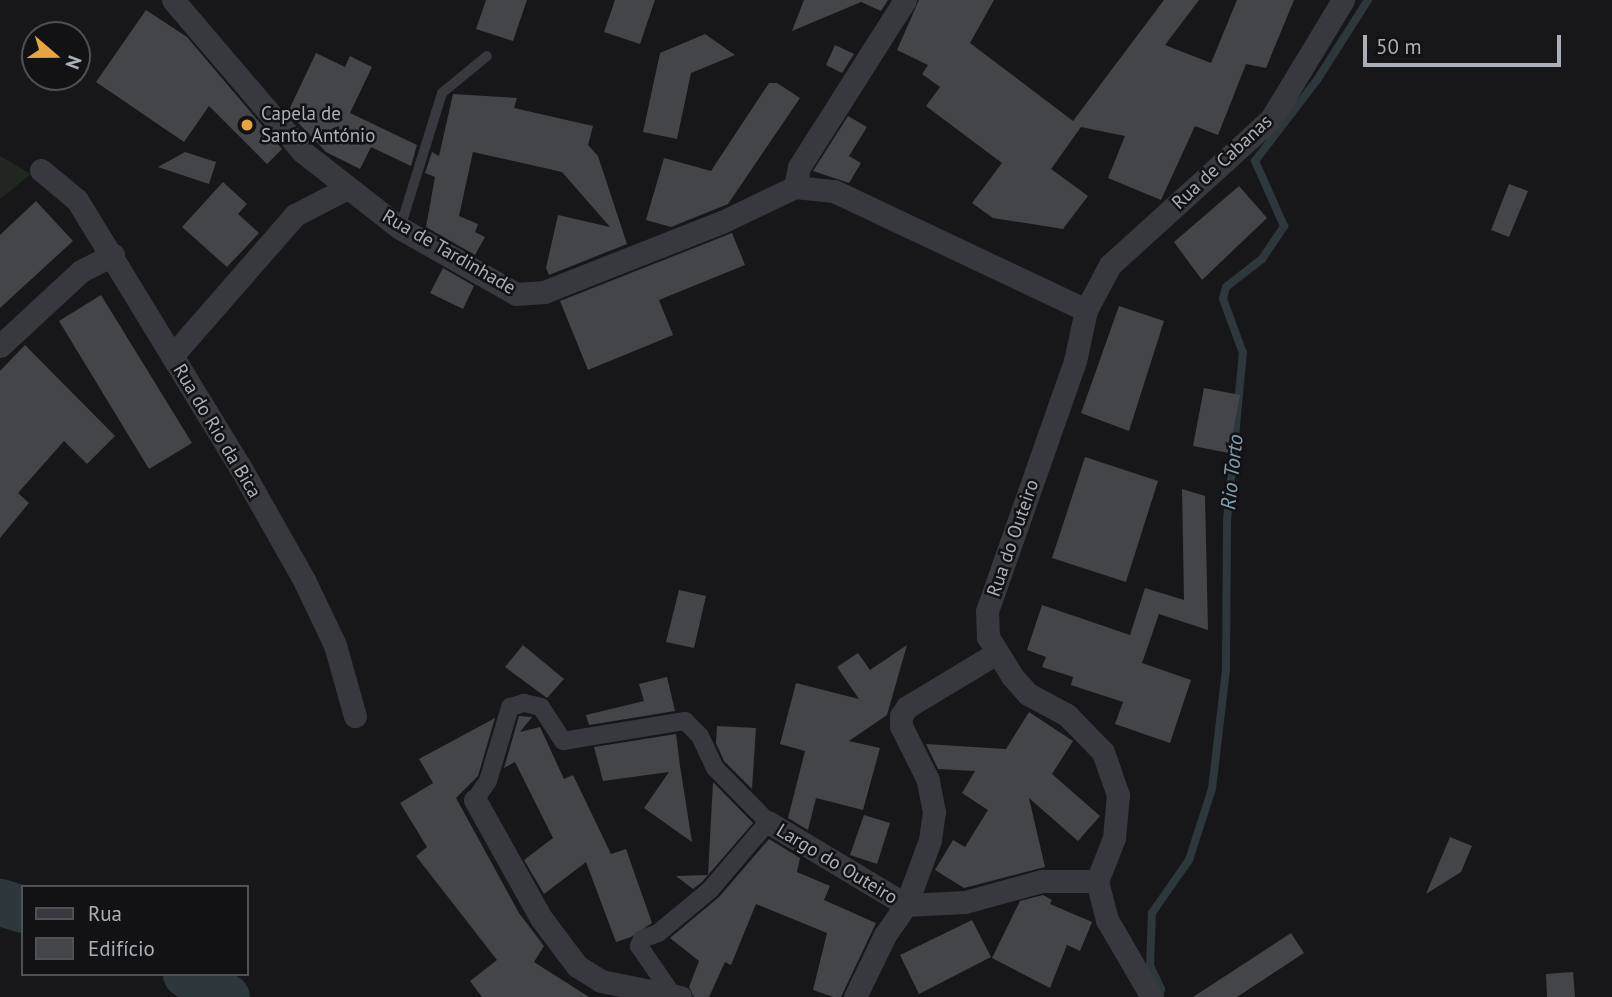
<!DOCTYPE html>
<html>
<head>
<meta charset="utf-8">
<style>
  body { margin:0 }
  #map { position:relative; width:1612px; height:997px; overflow:hidden; background:#171719; font-family:"PT Sans",sans-serif }
  div>[style] { position:absolute }
  .green>* { inset:0; background:#1f2720 }
  .stream>* { height:8px; margin:-4px; padding:0 4px; transform-origin:4px; border-radius:4px; background:#2e373c }
  .river>* { height:47px; margin:-23.5px; padding:0 23.5px; transform-origin:23.5px; border-radius:23.5px; background:#2e373c }
  .building>* { inset:0; background:#444549 }
  .service>* { height:10px; margin:-5px; padding:0 5px; transform-origin:5px; border-radius:5px; background:#38393e }
  .pedestrian>* { height:18px; margin:-9px; padding:0 9px; transform-origin:9px; border-radius:9px; background:#38393e }
  .minor>* { height:23px; margin:-11.5px; padding:0 11.5px; transform-origin:11.5px; border-radius:11.5px; background:#38393e }
  .dots>* { width:19px; height:19px; translate:-50% -50%; box-sizing:border-box; border:4px solid #121214; border-radius:50% }
  span { translate:-50% -50%; white-space:nowrap; text-align:center; line-height:1.15; -webkit-text-stroke:5px #121214; paint-order:stroke }
  .poi-label { font-size:19px; color:#aaafb8 }
  .left { translate:0 -50%; text-align:left }
  .street-label { font-size:19px; color:#aaafb8 }
  .water-label { font-size:21px; color:#839eb1; font-style:italic }
  .legend { position:absolute; left:21px; top:885px; width:228px; height:91px; box-sizing:border-box; background:#121214; border:2px solid #4f5156; margin:0; padding:9px 12px; list-style:none; font-size:21px; color:#aaafb8 }
  .legend li { display:flex; align-items:center; gap:14px; height:35px }
  .legend b { width:35px; border:2px solid #4f5156 }
  .north { position:absolute; left:21px; top:21px; width:70px; height:70px; box-sizing:border-box; background:#121214; border:2px solid #4f5156; border-radius:50%; rotate:110deg; font-size:19px; font-weight:700; line-height:28px; text-align:center; color:#aaafb8 }
  .north::after { content:''; display:block; margin:auto; width:24px; height:32px; background:#e8a540; clip-path:polygon(50% 0,100% 100%,50% 72%,0 100%) }
  .scale { position:absolute; left:1363px; top:35px; width:198px; height:32px; box-sizing:border-box; border:4px solid #aaafb8; border-top:0; padding-left:9px; font-size:21px; line-height:24px; white-space:nowrap; color:#aaafb8; -webkit-text-stroke:5px #121214; paint-order:stroke }
</style>
</head>
<body>
<div id="map">
  <div class="green">
    <div style="clip-path:polygon(0 156px,31px 174px,0 199px)"></div>
  </div>
  <div class="stream">
    <div style="left:1159px;top:997px;width:8px;rotate:-76deg"></div>
    <div style="left:1161px;top:989px;width:26px;rotate:-115deg"></div>
    <div style="left:1150px;top:965px;width:52px;rotate:-87.8deg"></div>
    <div style="left:1152px;top:913px;width:65px;rotate:-55.1deg"></div>
    <div style="left:1189px;top:860px;width:75px;rotate:-72.1deg"></div>
    <div style="left:1212px;top:789px;width:120px;rotate:-83.3deg"></div>
    <div style="left:1226px;top:670px;width:149px;rotate:-89.6deg"></div>
    <div style="left:1227px;top:521px;width:169px;rotate:-84.6deg"></div>
    <div style="left:1243px;top:353px;width:58px;rotate:-110.3deg"></div>
    <div style="left:1223px;top:299px;width:12px;rotate:-76deg"></div>
    <div style="left:1226px;top:287px;width:46px;rotate:-37.9deg"></div>
    <div style="left:1262px;top:259px;width:40px;rotate:-56deg"></div>
    <div style="left:1284px;top:226px;width:71px;rotate:-114deg"></div>
    <div style="left:1255px;top:161px;width:102px;rotate:-52.6deg"></div>
    <div style="left:1317px;top:80px;width:95px;rotate:-57.5deg"></div>
  </div>
  <div class="river">
    <div style="left:0;top:902px;width:24px;rotate:17deg"></div>
    <div style="left:186px;top:974px;width:46px;rotate:29.9deg"></div>
  </div>
  <div class="building">
    <div style="clip-path:polygon(486px 0,527px 0,513px 41px,476px 29px)"></div>
    <div style="clip-path:polygon(615px 0,655px 0,640px 44px,604px 32px)"></div>
    <div style="clip-path:polygon(804px 0,888px 0,881px 11px,861px 2px,792px 31px)"></div>
    <div style="clip-path:polygon(919px 0,994px 0,970px 43px,1073px 121px,1164px 0,1199px 0,1165px 45px,1211px 63px,1237px 0,1294px 0,1266px 68px,1246px 64px,1218px 135px,1195px 126px,1161px 200px,1108px 178px,1125px 136px,1081px 127px,1051px 169px,1088px 196px,1063px 229px,993px 218px,972px 203px,1002px 163px,926px 106px,940px 87px,922px 74px,928px 65px,897px 50px)"></div>
    <div style="clip-path:polygon(146px 10px,187px 37px,282px 149px,267px 164px,209px 106px,184px 142px,96px 82px)"></div>
    <div style="clip-path:polygon(705px 34px,735px 55px,691px 73px,677px 139px,643px 132px,660px 53px)"></div>
    <div style="clip-path:polygon(835px 45px,854px 54px,842px 73px,826px 65px)"></div>
    <div style="clip-path:polygon(316px 53px,345px 67px,350px 56px,372px 67px,350px 113px,417px 145px,411px 166px,371px 147px,360px 169px,326px 152px,288px 112px)"></div>
    <div style="clip-path:polygon(769px 83px,777px 83px,800px 98px,728px 204px,671px 227px,646px 220px,664px 158px,711px 171px)"></div>
    <div style="clip-path:polygon(453px 94px,517px 98px,514px 108px,593px 126px,588px 145px,598px 156px,627px 244px,549px 275px,546px 268px,558px 215px,610px 227px,562px 172px,473px 152px,459px 216px,478px 224px,475px 232px,485px 237px,475px 255px,426px 227px,435px 177px,425px 173px,432px 152px,439px 156px)"></div>
    <div style="clip-path:polygon(848px 116px,867px 127px,849px 156px,861px 163px,849px 183px,813px 171px)"></div>
    <div style="clip-path:polygon(185px 152px,216px 162px,209px 184px,158px 167px)"></div>
    <div style="clip-path:polygon(223px 182px,247px 204px,238px 214px,259px 233px,227px 267px,182px 227px)"></div>
    <div style="clip-path:polygon(1509px 184px,1528px 191px,1509px 237px,1491px 230px)"></div>
    <div style="clip-path:polygon(1239px 186px,1267px 218px,1202px 280px,1174px 242px)"></div>
    <div style="clip-path:polygon(36px 201px,73px 241px,0 308px,0 235px)"></div>
    <div style="clip-path:polygon(732px 233px,745px 265px,659px 300px,673px 335px,588px 370px,560px 301px)"></div>
    <div style="clip-path:polygon(443px 268px,474px 286px,463px 309px,430px 293px)"></div>
    <div style="clip-path:polygon(101px 295px,192px 443px,149px 469px,59px 321px)"></div>
    <div style="clip-path:polygon(1119px 306px,1164px 321px,1129px 431px,1081px 413px)"></div>
    <div style="clip-path:polygon(25px 345px,115px 436px,87px 464px,64px 441px,18px 493px,29px 503px,0 538px,0 371px)"></div>
    <div style="clip-path:polygon(1204px 388px,1240px 395px,1229px 453px,1193px 446px)"></div>
    <div style="clip-path:polygon(1085px 457px,1158px 481px,1126px 582px,1052px 558px)"></div>
    <div style="clip-path:polygon(1182px 489px,1205px 496px,1208px 630px,1159px 614px,1142px 663px,1191px 680px,1170px 743px,1115px 724px,1123px 702px,1071px 685px,1073px 677px,1042px 667px,1046px 657px,1027px 650px,1042px 605px,1130px 635px,1145px 588px,1184px 600px)"></div>
    <div style="clip-path:polygon(679px 590px,706px 596px,694px 648px,666px 642px)"></div>
    <div style="clip-path:polygon(523px 645px,564px 679px,547px 698px,505px 667px)"></div>
    <div style="clip-path:polygon(907px 645px,887px 715px,849px 741px,880px 748px,863px 810px,816px 798px,808px 830px,788px 818px,805px 751px,780px 744px,796px 683px,859px 699px,837px 667px,858px 653px,870px 670px)"></div>
    <div style="clip-path:polygon(667px 677px,675px 711px,589px 725px,586px 715px,644px 701px,639px 684px)"></div>
    <div style="clip-path:polygon(1029px 712px,1073px 741px,1052px 774px,1100px 816px,1078px 841px,1029px 798px,1045px 867px,964px 888px,935px 870px,953px 840px,965px 847px,988px 810px,962px 793px,975px 771px,938px 769px,926px 744px,1006px 749px)"></div>
    <div style="clip-path:polygon(519px 716px,532px 717px,520px 732px,540px 727px,564px 779px,573px 775px,611px 854px,626px 849px,652px 923px,631px 937px,616px 942px,586px 862px,544px 894px,524px 860px,553px 838px,515px 762px,504px 768px)"></div>
    <div style="clip-path:polygon(495px 718px,478px 776px,456px 798px,519px 913px,544px 946px,534px 962px,589px 997px,482px 997px,470px 981px,497px 960px,416px 856px,427px 847px,400px 803px,433px 783px,419px 759px)"></div>
    <div style="clip-path:polygon(717px 726px,756px 728px,752px 789px,724px 761px,716px 743px)"></div>
    <div style="clip-path:polygon(676px 734px,680px 766px,692px 842px,644px 808px,669px 772px,603px 781px,594px 747px)"></div>
    <div style="clip-path:polygon(713px 782px,753px 823px,702px 882px,693px 889px,676px 876px,708px 875px)"></div>
    <div style="clip-path:polygon(864px 815px,890px 823px,877px 864px,850px 855px)"></div>
    <div style="clip-path:polygon(1450px 837px,1472px 846px,1461px 872px,1426px 894px)"></div>
    <div style="clip-path:polygon(769px 839px,800px 858px,797px 872px,830px 886px,824px 900px,876px 923px,841px 997px,833px 997px,813px 990px,827px 933px,756px 904px,731px 965px,725px 962px,709px 997px,694px 997px,689px 987px,699px 961px,670px 938px,719px 897px)"></div>
    <div style="clip-path:polygon(1043px 895px,1052px 900px,1050px 904px,1092px 922px,1080px 951px,1067px 945px,1050px 988px,992px 958px,1020px 901px)"></div>
    <div style="clip-path:polygon(972px 920px,991px 957px,919px 994px,900px 955px)"></div>
    <div style="clip-path:polygon(1291px 933px,1304px 953px,1237px 997px,1193px 997px)"></div>
    <div style="clip-path:polygon(1573px 972px,1575px 997px,1547px 997px,1546px 974px)"></div>
  </div>
  <div class="service">
    <div style="left:400px;top:228px;width:141px;rotate:-72.7deg"></div>
    <div style="left:442px;top:93px;width:58px;rotate:-39.4deg"></div>
  </div>
  <div class="pedestrian">
    <div style="left:475px;top:800px;width:23px;rotate:-56deg"></div>
    <div style="left:488px;top:781px;width:77px;rotate:-73.4deg"></div>
    <div style="left:510px;top:707px;width:15px;rotate:-16deg"></div>
    <div style="left:524px;top:703px;width:17px;rotate:13deg"></div>
    <div style="left:541px;top:707px;width:40px;rotate:57.1deg"></div>
    <div style="left:563px;top:741px;width:124px;rotate:-9.3deg"></div>
    <div style="left:685px;top:721px;width:21px;rotate:45deg"></div>
    <div style="left:700px;top:736px;width:35px;rotate:65deg"></div>
    <div style="left:715px;top:768px;width:76px;rotate:45.5deg"></div>
    <div style="left:768px;top:822px;width:89px;rotate:130.5deg"></div>
    <div style="left:710px;top:890px;width:67px;rotate:140.4deg"></div>
    <div style="left:658px;top:933px;width:17px;rotate:159deg"></div>
    <div style="left:642px;top:939px;width:8px;rotate:113deg"></div>
    <div style="left:639px;top:946px;width:58px;rotate:55.5deg"></div>
  </div>
  <div class="minor">
    <div style="left:173px;top:0;width:200px;rotate:49.5deg"></div>
    <div style="left:303px;top:152px;width:123px;rotate:38.1deg"></div>
    <div style="left:400px;top:228px;width:133px;rotate:29.6deg"></div>
    <div style="left:516px;top:294px;width:28px;rotate:-4deg"></div>
    <div style="left:544px;top:292px;width:191px;rotate:-21.5deg"></div>
    <div style="left:722px;top:222px;width:81px;rotate:-25.6deg"></div>
    <div style="left:795px;top:187px;width:39px;rotate:6deg"></div>
    <div style="left:834px;top:191px;width:279px;rotate:25.3deg"></div>
    <div style="left:41px;top:170px;width:47px;rotate:39.8deg"></div>
    <div style="left:77px;top:200px;width:311px;rotate:58.6deg"></div>
    <div style="left:239px;top:465px;width:132px;rotate:60.5deg"></div>
    <div style="left:304px;top:580px;width:72px;rotate:64.5deg"></div>
    <div style="left:335px;top:645px;width:74px;rotate:74.3deg"></div>
    <div style="left:795px;top:187px;width:20px;rotate:-79deg"></div>
    <div style="left:799px;top:167px;width:198px;rotate:-57.6deg"></div>
    <div style="left:0;top:346px;width:110px;rotate:-42.8deg"></div>
    <div style="left:81px;top:271px;width:36px;rotate:-27deg"></div>
    <div style="left:172px;top:356px;width:187px;rotate:-48.9deg"></div>
    <div style="left:295px;top:215px;width:59px;rotate:-27.4deg"></div>
    <div style="left:475px;top:800px;width:135px;rotate:60.8deg"></div>
    <div style="left:541px;top:918px;width:60px;rotate:53.1deg"></div>
    <div style="left:577px;top:966px;width:28px;rotate:32deg"></div>
    <div style="left:601px;top:981px;width:81px;rotate:11.4deg"></div>
    <div style="left:768px;top:822px;width:161px;rotate:31deg"></div>
    <div style="left:906px;top:905px;width:69px;rotate:-69.7deg"></div>
    <div style="left:930px;top:840px;width:28px;rotate:-82deg"></div>
    <div style="left:934px;top:812px;width:33px;rotate:-101deg"></div>
    <div style="left:928px;top:780px;width:60px;rotate:-116.6deg"></div>
    <div style="left:901px;top:726px;width:10px;rotate:-90deg"></div>
    <div style="left:901px;top:716px;width:11px;rotate:-56deg"></div>
    <div style="left:907px;top:707px;width:103px;rotate:-31.1deg"></div>
    <div style="left:855px;top:997px;width:69px;rotate:-64.2deg"></div>
    <div style="left:885px;top:935px;width:37px;rotate:-55deg"></div>
    <div style="left:906px;top:905px;width:59px;rotate:-2.9deg"></div>
    <div style="left:965px;top:902px;width:80px;rotate:-15.3deg"></div>
    <div style="left:1042px;top:881px;width:55px"></div>
    <div style="left:1152px;top:997px;width:89px;rotate:-120.3deg"></div>
    <div style="left:1107px;top:920px;width:40px;rotate:-104.4deg"></div>
    <div style="left:1097px;top:881px;width:46px;rotate:-68.4deg"></div>
    <div style="left:1114px;top:838px;width:43px;rotate:-84.7deg"></div>
    <div style="left:1118px;top:795px;width:46px;rotate:-109.2deg"></div>
    <div style="left:1103px;top:752px;width:52px;rotate:-134.2deg"></div>
    <div style="left:1067px;top:715px;width:44px;rotate:-151.7deg"></div>
    <div style="left:1028px;top:694px;width:24px;rotate:-132deg"></div>
    <div style="left:1012px;top:676px;width:46px;rotate:-121.6deg"></div>
    <div style="left:988px;top:637px;width:26px;rotate:-92deg"></div>
    <div style="left:987px;top:611px;width:265px;rotate:-70.6deg"></div>
    <div style="left:1075px;top:361px;width:52px;rotate:-77.8deg"></div>
    <div style="left:1086px;top:310px;width:51px;rotate:-61.9deg"></div>
    <div style="left:1110px;top:265px;width:217px;rotate:-42.2deg"></div>
    <div style="left:1271px;top:119px;width:139px;rotate:-58.8deg"></div>
  </div>
  <div class="dots">
    <div style="left:247px;top:125px;background:#e8a540"></div>
  </div>
  <div class="poi-label">
    <span class="left" style="left:261px;top:125px">Capela de<br>Santo António</span>
  </div>
  <div class="street-label">
    <span style="left:1222px;top:162px;rotate:-43deg">Rua de Cabanas</span>
    <span style="left:449px;top:252px;rotate:30deg">Rua de Tardinhade</span>
    <span style="left:217px;top:431px;rotate:59deg">Rua do Rio da Bica</span>
    <span style="left:1013px;top:538px;rotate:-71deg">Rua do Outeiro</span>
    <span style="left:837px;top:864px;rotate:31deg">Largo do Outeiro</span>
  </div>
  <div class="water-label">
    <span style="left:1232px;top:472px;rotate:-84deg">Rio Torto</span>
  </div>
  <ul class="legend">
  <li><b style="height:9px;background:#38393e"></b>Rua</li>
  <li><b style="height:19px;background:#444549"></b>Edifício</li>
  </ul>
  <div class="north">N</div>
  <div class="scale">50 m</div>
</div>
</body>
</html>
